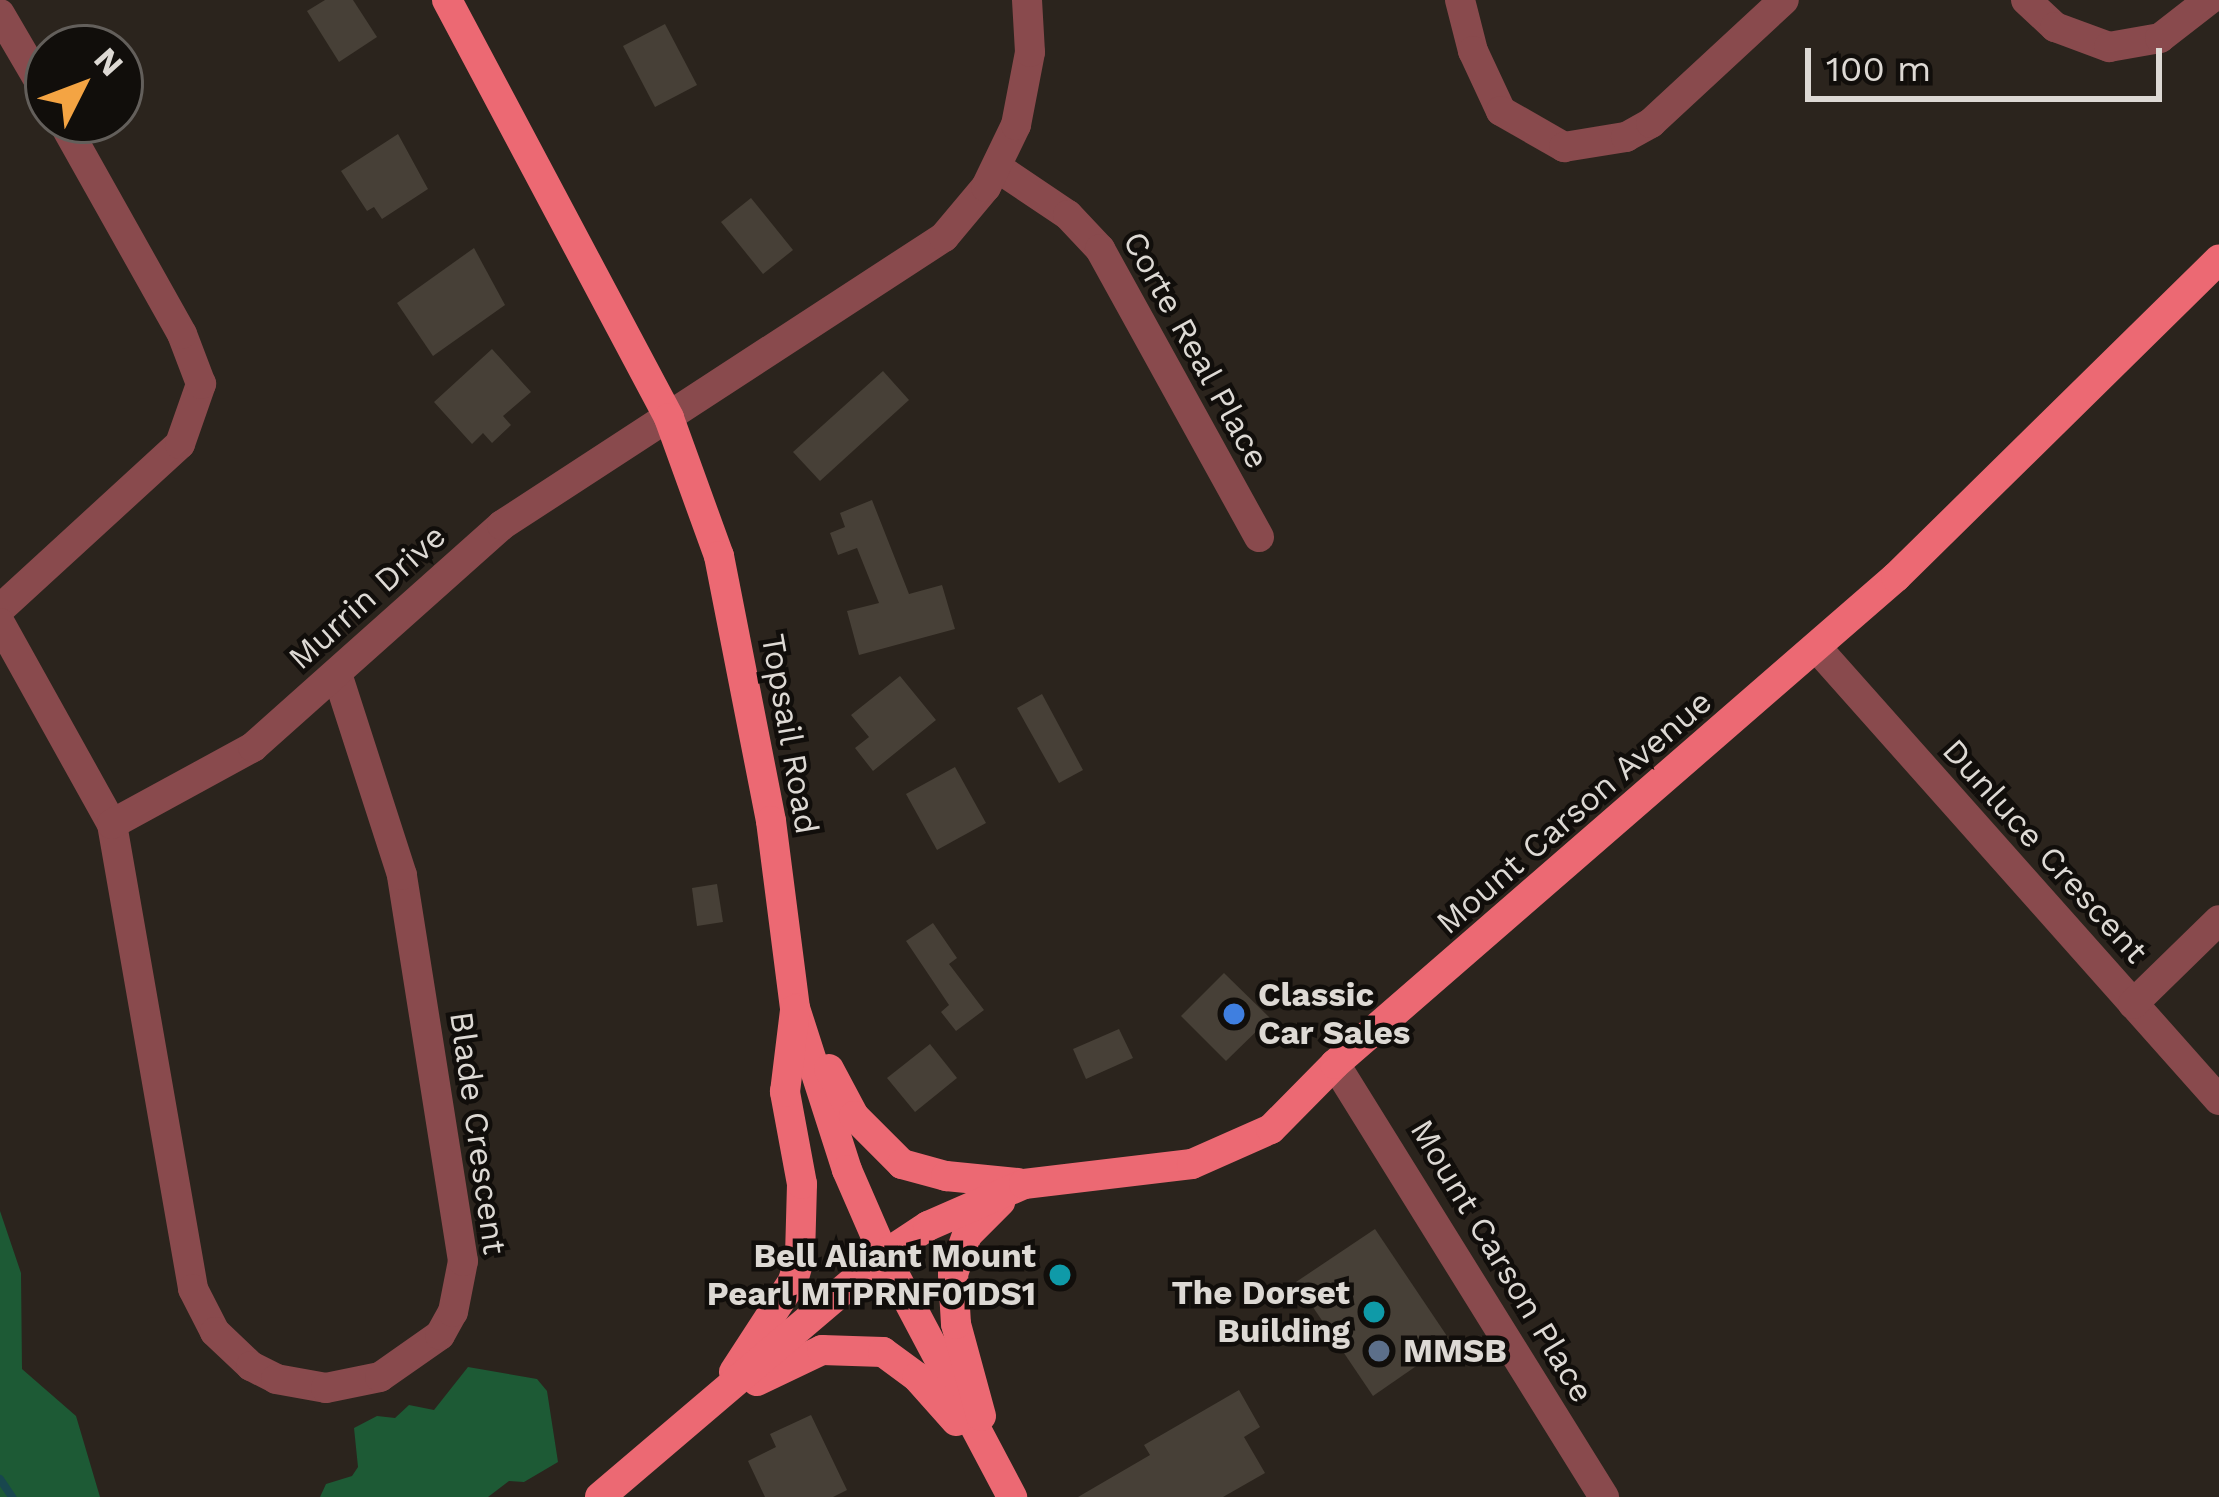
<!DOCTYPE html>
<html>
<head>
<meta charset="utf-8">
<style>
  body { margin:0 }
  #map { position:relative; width:2219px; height:1497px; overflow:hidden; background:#2b241d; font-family:"Work Sans",sans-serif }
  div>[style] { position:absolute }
  .green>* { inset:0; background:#1d5a35 }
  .stream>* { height:8px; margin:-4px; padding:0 4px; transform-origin:4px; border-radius:4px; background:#18474e }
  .building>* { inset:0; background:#474037 }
  .minor>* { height:30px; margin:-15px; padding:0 15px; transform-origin:15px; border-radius:15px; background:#894a4d }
  .major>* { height:30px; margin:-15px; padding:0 15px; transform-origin:15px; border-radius:15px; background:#ec6973 }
  .dots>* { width:33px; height:33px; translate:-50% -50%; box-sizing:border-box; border:6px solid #110e0b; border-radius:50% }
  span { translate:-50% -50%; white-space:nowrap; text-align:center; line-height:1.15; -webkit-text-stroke:9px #110e0b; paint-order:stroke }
  .street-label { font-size:33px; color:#ddd9d4 }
  .poi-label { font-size:33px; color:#ddd9d4; font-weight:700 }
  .left { translate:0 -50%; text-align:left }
  .right { translate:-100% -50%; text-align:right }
  .north { position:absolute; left:24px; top:24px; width:120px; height:120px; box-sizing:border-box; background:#110e0b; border:3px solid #635f5b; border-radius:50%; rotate:48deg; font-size:33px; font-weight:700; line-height:48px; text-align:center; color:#ddd9d4 }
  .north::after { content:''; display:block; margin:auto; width:42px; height:54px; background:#f4a443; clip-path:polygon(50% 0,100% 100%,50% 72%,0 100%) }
  .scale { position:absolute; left:1805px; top:48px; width:357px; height:54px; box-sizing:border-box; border:6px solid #ddd9d4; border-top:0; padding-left:15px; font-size:36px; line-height:42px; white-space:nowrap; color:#ddd9d4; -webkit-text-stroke:9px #110e0b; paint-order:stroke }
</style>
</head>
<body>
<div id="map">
  <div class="green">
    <div style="clip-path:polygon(0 1211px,21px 1273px,22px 1369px,76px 1416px,100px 1497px,0 1497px)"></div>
    <div style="clip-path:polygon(468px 1367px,537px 1379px,547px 1391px,558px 1462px,524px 1482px,509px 1481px,488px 1497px,320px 1497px,326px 1484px,352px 1476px,358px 1467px,354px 1428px,377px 1416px,395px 1418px,409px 1405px,434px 1410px)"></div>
  </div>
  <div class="stream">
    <div style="left:0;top:1479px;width:22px;rotate:56deg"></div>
  </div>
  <div class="building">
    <div style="clip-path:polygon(325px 0,353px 0,377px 37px,339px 62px,307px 11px)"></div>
    <div style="clip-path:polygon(665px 24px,697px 85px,655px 107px,623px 46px)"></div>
    <div style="clip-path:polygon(398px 134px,428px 189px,382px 219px,374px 207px,367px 211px,341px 171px)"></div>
    <div style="clip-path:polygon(751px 198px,793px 250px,763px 274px,721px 222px)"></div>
    <div style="clip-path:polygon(474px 248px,505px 305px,433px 356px,397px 303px)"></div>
    <div style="clip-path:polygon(492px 349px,531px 392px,503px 416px,511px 425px,492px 443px,483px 433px,472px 444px,434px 402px)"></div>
    <div style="clip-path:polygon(883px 371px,909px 400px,820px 481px,793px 452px)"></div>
    <div style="clip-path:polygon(872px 500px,909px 594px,942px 585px,955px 629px,859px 655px,847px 611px,879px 603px,857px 548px,838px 555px,830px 533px,845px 527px,840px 513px)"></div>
    <div style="clip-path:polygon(900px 676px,936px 720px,873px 771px,855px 748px,869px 737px,851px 715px)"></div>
    <div style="clip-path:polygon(1042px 694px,1083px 770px,1059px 783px,1017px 708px)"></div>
    <div style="clip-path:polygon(955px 767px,986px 823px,937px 850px,906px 794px)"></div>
    <div style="clip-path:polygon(717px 884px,723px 922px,697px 926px,692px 888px)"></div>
    <div style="clip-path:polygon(933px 923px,957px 958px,949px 964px,984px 1010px,956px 1031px,941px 1012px,949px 1005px,906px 941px)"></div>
    <div style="clip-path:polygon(1224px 973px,1270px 1018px,1226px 1061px,1181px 1016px)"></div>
    <div style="clip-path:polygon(1119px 1029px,1133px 1058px,1086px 1079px,1073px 1049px)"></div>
    <div style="clip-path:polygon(930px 1044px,957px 1078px,915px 1112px,887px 1078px)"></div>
    <div style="clip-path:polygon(1375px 1229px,1451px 1342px,1373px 1396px,1296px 1282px)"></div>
    <div style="clip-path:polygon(1239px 1390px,1260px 1427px,1244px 1437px,1265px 1473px,1223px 1497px,1078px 1497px,1150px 1455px,1144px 1445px)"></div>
    <div style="clip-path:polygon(811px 1415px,847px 1490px,833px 1497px,765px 1497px,748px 1461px,776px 1447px,770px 1434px)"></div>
  </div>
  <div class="minor">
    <div style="left:1460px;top:0;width:53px;rotate:75.7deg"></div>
    <div style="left:1473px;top:51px;width:66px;rotate:65deg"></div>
    <div style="left:1501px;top:111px;width:73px;rotate:29.7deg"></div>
    <div style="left:1564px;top:147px;width:63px;rotate:-9.2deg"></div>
    <div style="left:1626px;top:137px;width:29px;rotate:-29deg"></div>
    <div style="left:1651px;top:123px;width:181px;rotate:-42.8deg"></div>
    <div style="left:2026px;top:0;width:40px;rotate:43deg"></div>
    <div style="left:2055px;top:27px;width:58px;rotate:20.3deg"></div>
    <div style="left:2109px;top:47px;width:52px;rotate:-10deg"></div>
    <div style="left:2160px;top:38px;width:62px;rotate:-37.8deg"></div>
    <div style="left:0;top:14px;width:95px;rotate:59.7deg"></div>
    <div style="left:998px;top:168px;width:84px;rotate:33.9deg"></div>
    <div style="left:1068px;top:215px;width:47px;rotate:46.7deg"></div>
    <div style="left:1100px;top:249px;width:329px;rotate:61.1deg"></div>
    <div style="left:0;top:609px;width:244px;rotate:-42.5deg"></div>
    <div style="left:180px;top:444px;width:64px;rotate:-70.7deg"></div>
    <div style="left:201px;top:384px;width:53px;rotate:-110.8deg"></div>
    <div style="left:182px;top:334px;width:245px;rotate:-119.3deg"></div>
    <div style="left:0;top:623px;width:230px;rotate:60.9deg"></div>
    <div style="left:112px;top:824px;width:472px;rotate:80.1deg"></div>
    <div style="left:193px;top:1289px;width:48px;rotate:62.9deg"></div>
    <div style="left:215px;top:1332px;width:50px;rotate:43.4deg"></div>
    <div style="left:251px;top:1366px;width:28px;rotate:27deg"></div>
    <div style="left:276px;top:1379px;width:51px;rotate:10.2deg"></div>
    <div style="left:326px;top:1388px;width:55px;rotate:-11.5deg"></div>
    <div style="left:380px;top:1377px;width:73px;rotate:-35deg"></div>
    <div style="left:440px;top:1335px;width:26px;rotate:-61deg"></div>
    <div style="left:453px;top:1312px;width:52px;rotate:-78.9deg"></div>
    <div style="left:463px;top:1261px;width:391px;rotate:-99deg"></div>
    <div style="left:402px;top:875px;width:211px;rotate:-107.9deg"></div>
    <div style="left:1817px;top:648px;width:605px;rotate:48.35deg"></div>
    <div style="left:112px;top:824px;width:161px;rotate:-28.6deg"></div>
    <div style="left:253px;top:747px;width:334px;rotate:-41.7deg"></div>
    <div style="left:502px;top:525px;width:528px;rotate:-33.09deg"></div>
    <div style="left:944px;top:237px;width:65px;rotate:-50deg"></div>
    <div style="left:986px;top:187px;width:69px;rotate:-64.2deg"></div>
    <div style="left:1016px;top:125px;width:74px;rotate:-79.1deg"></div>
    <div style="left:1030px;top:52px;width:52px;rotate:-93.3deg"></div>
    <div style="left:2133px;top:1004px;width:120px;rotate:-44.3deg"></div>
    <div style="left:1335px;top:1064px;width:510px;rotate:58.15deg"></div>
  </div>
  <div class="major">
    <div style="left:447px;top:0;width:473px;rotate:62deg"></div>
    <div style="left:669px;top:418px;width:147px;rotate:70.1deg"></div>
    <div style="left:719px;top:556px;width:270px;rotate:78.9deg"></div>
    <div style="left:771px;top:821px;width:189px;rotate:82.7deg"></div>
    <div style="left:795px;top:1008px;width:170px;rotate:72.2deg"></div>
    <div style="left:847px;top:1170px;width:93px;rotate:66.5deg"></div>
    <div style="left:884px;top:1255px;width:274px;rotate:62.1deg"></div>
    <div style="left:829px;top:1069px;width:53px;rotate:62deg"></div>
    <div style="left:854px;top:1116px;width:68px;rotate:45deg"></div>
    <div style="left:902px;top:1164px;width:46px;rotate:15.3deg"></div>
    <div style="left:946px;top:1176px;width:72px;rotate:5.6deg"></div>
    <div style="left:734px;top:1372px;width:108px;rotate:-57deg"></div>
    <div style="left:793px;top:1281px;width:26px;rotate:-74deg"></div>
    <div style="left:800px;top:1256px;width:72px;rotate:-88.4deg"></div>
    <div style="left:802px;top:1184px;width:94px;rotate:-100.5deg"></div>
    <div style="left:785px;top:1092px;width:83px;rotate:-83deg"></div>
    <div style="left:757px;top:1381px;width:72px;rotate:-25.5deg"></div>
    <div style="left:822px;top:1350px;width:61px;rotate:1.9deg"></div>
    <div style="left:883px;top:1352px;width:42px;rotate:36.3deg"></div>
    <div style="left:917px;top:1377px;width:59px;rotate:48.4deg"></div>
    <div style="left:981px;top:1416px;width:95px;rotate:-105.2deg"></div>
    <div style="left:956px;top:1324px;width:50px;rotate:-93.4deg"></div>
    <div style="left:953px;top:1274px;width:41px;rotate:-70.3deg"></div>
    <div style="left:967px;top:1235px;width:47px;rotate:-45deg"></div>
    <div style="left:600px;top:1497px;width:373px;rotate:-40.4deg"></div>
    <div style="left:884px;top:1255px;width:53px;rotate:-33.4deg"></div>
    <div style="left:928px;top:1226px;width:105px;rotate:-23.6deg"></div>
    <div style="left:1024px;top:1184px;width:169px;rotate:-6.8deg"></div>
    <div style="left:1192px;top:1164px;width:86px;rotate:-23.9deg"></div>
    <div style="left:1271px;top:1129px;width:91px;rotate:-45.4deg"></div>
    <div style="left:1335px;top:1064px;width:743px;rotate:-40.96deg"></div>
    <div style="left:1896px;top:577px;width:453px;rotate:-44.5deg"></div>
  </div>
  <div class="dots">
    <div style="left:1234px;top:1014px;background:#3f7fe0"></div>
    <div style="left:1060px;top:1275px;background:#0f9aa8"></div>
    <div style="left:1374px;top:1312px;background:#0f9aa8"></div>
    <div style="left:1379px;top:1351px;background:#5c6f8a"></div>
  </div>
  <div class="street-label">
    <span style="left:1196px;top:350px;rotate:61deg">Corte Real Place</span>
    <span style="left:367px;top:597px;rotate:-42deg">Murrin Drive</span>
    <span style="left:790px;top:734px;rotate:80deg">Topsail Road</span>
    <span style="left:1574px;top:812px;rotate:-41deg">Mount Carson Avenue</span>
    <span style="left:2045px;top:851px;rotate:48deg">Dunluce Crescent</span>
    <span style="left:478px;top:1133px;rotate:82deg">Blade Crescent</span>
    <span style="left:1502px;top:1261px;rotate:59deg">Mount Carson Place</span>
  </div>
  <div class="poi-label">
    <span class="left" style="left:1258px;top:1014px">Classic<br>Car Sales</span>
    <span class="right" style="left:1036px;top:1275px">Bell Aliant Mount<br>Pearl MTPRNF01DS1</span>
    <span class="right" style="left:1350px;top:1312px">The Dorset<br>Building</span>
    <span class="left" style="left:1403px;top:1351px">MMSB</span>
  </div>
  <div class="north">N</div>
  <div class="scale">100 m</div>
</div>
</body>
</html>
